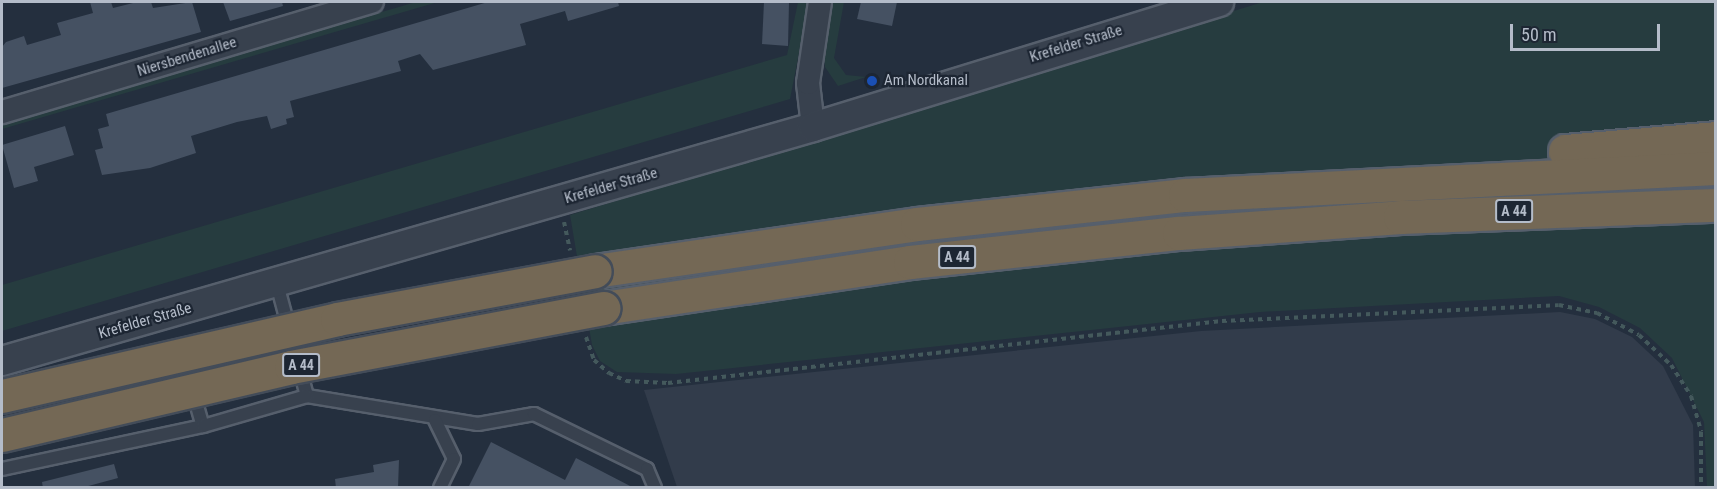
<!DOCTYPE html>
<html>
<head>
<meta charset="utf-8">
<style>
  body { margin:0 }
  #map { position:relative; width:1717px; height:489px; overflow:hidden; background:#242f3e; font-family:"Roboto Condensed",sans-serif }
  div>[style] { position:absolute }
  .airport>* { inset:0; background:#323c4b }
  .green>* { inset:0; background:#263c3f }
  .building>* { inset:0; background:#455162 }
  .path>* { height:4px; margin-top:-2px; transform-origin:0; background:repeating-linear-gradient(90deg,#44595c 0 4.5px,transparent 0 9px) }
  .roads { filter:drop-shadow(2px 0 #565f6c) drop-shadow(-2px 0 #565f6c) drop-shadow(0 2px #565f6c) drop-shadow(0 -2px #565f6c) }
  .service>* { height:12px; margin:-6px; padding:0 6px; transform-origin:6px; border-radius:6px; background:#38414e }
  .minor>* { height:22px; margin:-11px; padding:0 11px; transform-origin:11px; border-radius:11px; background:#38414e }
  .tertiary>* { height:28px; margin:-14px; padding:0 14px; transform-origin:14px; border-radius:14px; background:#38414e }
  .motorway>* { height:33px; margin:-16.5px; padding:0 16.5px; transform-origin:16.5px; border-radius:16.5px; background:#746855 }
  .bridges { filter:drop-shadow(2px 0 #434c59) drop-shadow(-2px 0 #434c59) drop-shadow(0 2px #434c59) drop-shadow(0 -2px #434c59) }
  .motorway-bridge>* { height:33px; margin:-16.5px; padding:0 16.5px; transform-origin:16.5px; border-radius:16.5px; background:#746855 }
  .dots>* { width:16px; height:16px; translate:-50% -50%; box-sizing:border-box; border:3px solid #1d2633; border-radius:50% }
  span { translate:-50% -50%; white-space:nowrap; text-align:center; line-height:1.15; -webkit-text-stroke:4.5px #1d2633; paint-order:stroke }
  .shield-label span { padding:2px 4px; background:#1d2633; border:2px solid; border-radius:4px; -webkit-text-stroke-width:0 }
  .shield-label { font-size:14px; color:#b4bcc9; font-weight:700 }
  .street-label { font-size:15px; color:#b4bcc9 }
  .poi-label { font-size:15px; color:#b4bcc9 }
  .left { translate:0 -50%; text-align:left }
  .frame { position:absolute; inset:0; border:3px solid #b4bcc9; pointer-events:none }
  .scale { position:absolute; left:1510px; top:24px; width:150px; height:27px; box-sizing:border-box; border:3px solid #b4bcc9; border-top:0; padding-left:8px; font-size:18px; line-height:21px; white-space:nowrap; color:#b4bcc9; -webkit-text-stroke:4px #1d2633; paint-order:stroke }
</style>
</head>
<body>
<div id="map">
  <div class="airport">
    <div style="clip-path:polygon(1560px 312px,1595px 319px,1632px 337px,1663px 366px,1693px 425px,1695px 487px,677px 487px,644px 390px,1201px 331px)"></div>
  </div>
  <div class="green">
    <div style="clip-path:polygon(416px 2px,438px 2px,2px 129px,2px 123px)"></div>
    <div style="clip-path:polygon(798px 2px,809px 2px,790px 99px,2px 331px,2px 285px,787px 55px)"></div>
    <div style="clip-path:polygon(832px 2px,844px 2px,834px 58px,846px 75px,866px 77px,838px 86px,825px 67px,823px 49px)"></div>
    <div style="clip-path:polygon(1263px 2px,1715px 2px,1715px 487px,1707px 487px,1704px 422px,1672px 358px,1640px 328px,1599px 307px,1559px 296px,1260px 312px,676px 374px,617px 372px,600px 361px,592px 345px,570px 215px)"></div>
  </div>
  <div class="building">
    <div style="clip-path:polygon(90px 2px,111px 2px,113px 8px,137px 2px,151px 2px,153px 8px,192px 2px,201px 32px,2px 88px,2px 47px,6px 42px,24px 36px,27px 45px,61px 35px,57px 23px,93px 13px)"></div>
    <div style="clip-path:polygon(223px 2px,282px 2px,283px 6px,230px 21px)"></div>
    <div style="clip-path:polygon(488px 2px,618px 2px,619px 6px,568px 21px,565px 11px,520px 24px,526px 45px,433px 70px,420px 54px,398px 61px,401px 71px,290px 101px,294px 117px,286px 119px,287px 124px,271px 129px,267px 116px,237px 122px,191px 136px,196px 153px,150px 168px,102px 175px,95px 150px,103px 148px,98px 129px,109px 126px,106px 114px)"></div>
    <div style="clip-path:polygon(764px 2px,789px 2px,788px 46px,762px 44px)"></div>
    <div style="clip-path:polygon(861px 2px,897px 2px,892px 26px,857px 19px)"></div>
    <div style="clip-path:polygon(65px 126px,74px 155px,34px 167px,38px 181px,14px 188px,2px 145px)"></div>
    <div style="clip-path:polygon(491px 442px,565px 480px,576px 458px,634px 488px,468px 488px)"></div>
    <div style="clip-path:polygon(399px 460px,398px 488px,336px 488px,335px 479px,374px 472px,373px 465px)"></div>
    <div style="clip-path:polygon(114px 464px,118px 478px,81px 488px,43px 488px,42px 482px)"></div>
  </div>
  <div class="path">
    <div style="left:564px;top:222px;width:29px;rotate:78deg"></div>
    <div style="left:586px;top:337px;width:24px;rotate:71deg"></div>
    <div style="left:594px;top:360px;width:20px;rotate:41deg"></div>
    <div style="left:609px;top:373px;width:19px;rotate:25deg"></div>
    <div style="left:626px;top:381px;width:42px;rotate:2.7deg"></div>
    <div style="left:668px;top:383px;width:557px;rotate:-6.39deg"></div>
    <div style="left:1222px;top:321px;width:337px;rotate:-2.7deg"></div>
    <div style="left:1559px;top:305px;width:39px;rotate:12deg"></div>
    <div style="left:1597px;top:313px;width:47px;rotate:27.6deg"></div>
    <div style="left:1639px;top:335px;width:44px;rotate:43.2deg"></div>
    <div style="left:1671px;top:365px;width:37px;rotate:57deg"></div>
    <div style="left:1691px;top:396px;width:37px;rotate:74deg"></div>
    <div style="left:1701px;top:432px;width:56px;rotate:90deg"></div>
  </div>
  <div class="roads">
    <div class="service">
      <div style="left:277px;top:284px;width:116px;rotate:75deg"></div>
      <div style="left:307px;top:396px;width:173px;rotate:9.3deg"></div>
      <div style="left:478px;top:424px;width:57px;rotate:-10.1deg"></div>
      <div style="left:534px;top:414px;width:126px;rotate:26deg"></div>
      <div style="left:647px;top:469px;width:21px;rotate:67deg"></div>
      <div style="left:193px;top:392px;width:35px;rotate:74deg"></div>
      <div style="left:435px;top:420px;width:43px;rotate:64deg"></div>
      <div style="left:454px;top:459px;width:32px;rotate:116deg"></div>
      <div style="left:2px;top:469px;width:206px;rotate:-12.1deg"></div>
      <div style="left:203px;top:426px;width:108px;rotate:-16.1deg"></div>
    </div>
    <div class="minor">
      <div style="left:2px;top:112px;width:386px;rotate:-16.6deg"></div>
      <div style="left:813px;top:127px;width:44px;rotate:-96.5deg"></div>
      <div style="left:808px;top:83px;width:82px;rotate:-81.6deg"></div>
    </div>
    <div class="tertiary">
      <div style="left:2px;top:361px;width:844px;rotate:-16.09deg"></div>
      <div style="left:813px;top:127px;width:425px;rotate:-17.1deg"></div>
    </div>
    <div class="motorway">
      <div style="left:1565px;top:151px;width:152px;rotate:-4.9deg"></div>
      <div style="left:595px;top:271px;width:325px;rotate:-8.3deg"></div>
      <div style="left:917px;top:224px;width:270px;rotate:-6.2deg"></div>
      <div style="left:1185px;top:195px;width:532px;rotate:-2.91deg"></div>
      <div style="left:603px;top:308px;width:310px;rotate:-8.5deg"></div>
      <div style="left:910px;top:262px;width:271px;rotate:-6.2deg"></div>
      <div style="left:1179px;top:233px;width:222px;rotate:-4.1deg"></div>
      <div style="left:1400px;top:217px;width:316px;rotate:-2.2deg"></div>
    </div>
  </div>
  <div class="bridges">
    <div class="motorway-bridge">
      <div style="left:2px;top:396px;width:344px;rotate:-12.9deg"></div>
      <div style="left:337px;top:319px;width:262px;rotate:-10.5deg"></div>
      <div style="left:2px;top:435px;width:297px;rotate:-13.2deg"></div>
      <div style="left:291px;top:367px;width:318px;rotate:-10.7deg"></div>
    </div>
  </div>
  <div class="dots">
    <div style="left:872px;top:81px;background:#1a4fb4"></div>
  </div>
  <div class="shield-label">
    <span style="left:1514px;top:211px">A 44</span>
    <span style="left:957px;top:257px">A 44</span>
    <span style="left:301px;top:365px">A 44</span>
  </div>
  <div class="street-label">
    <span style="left:1076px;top:44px;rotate:-17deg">Krefelder Straße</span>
    <span style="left:187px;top:57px;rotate:-17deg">Niersbendenallee</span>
    <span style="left:611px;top:186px;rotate:-16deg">Krefelder Straße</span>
    <span style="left:145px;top:321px;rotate:-16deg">Krefelder Straße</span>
  </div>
  <div class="poi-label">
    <span class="left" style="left:884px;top:81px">Am Nordkanal</span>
  </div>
  <div class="frame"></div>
  <div class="scale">50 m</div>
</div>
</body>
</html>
